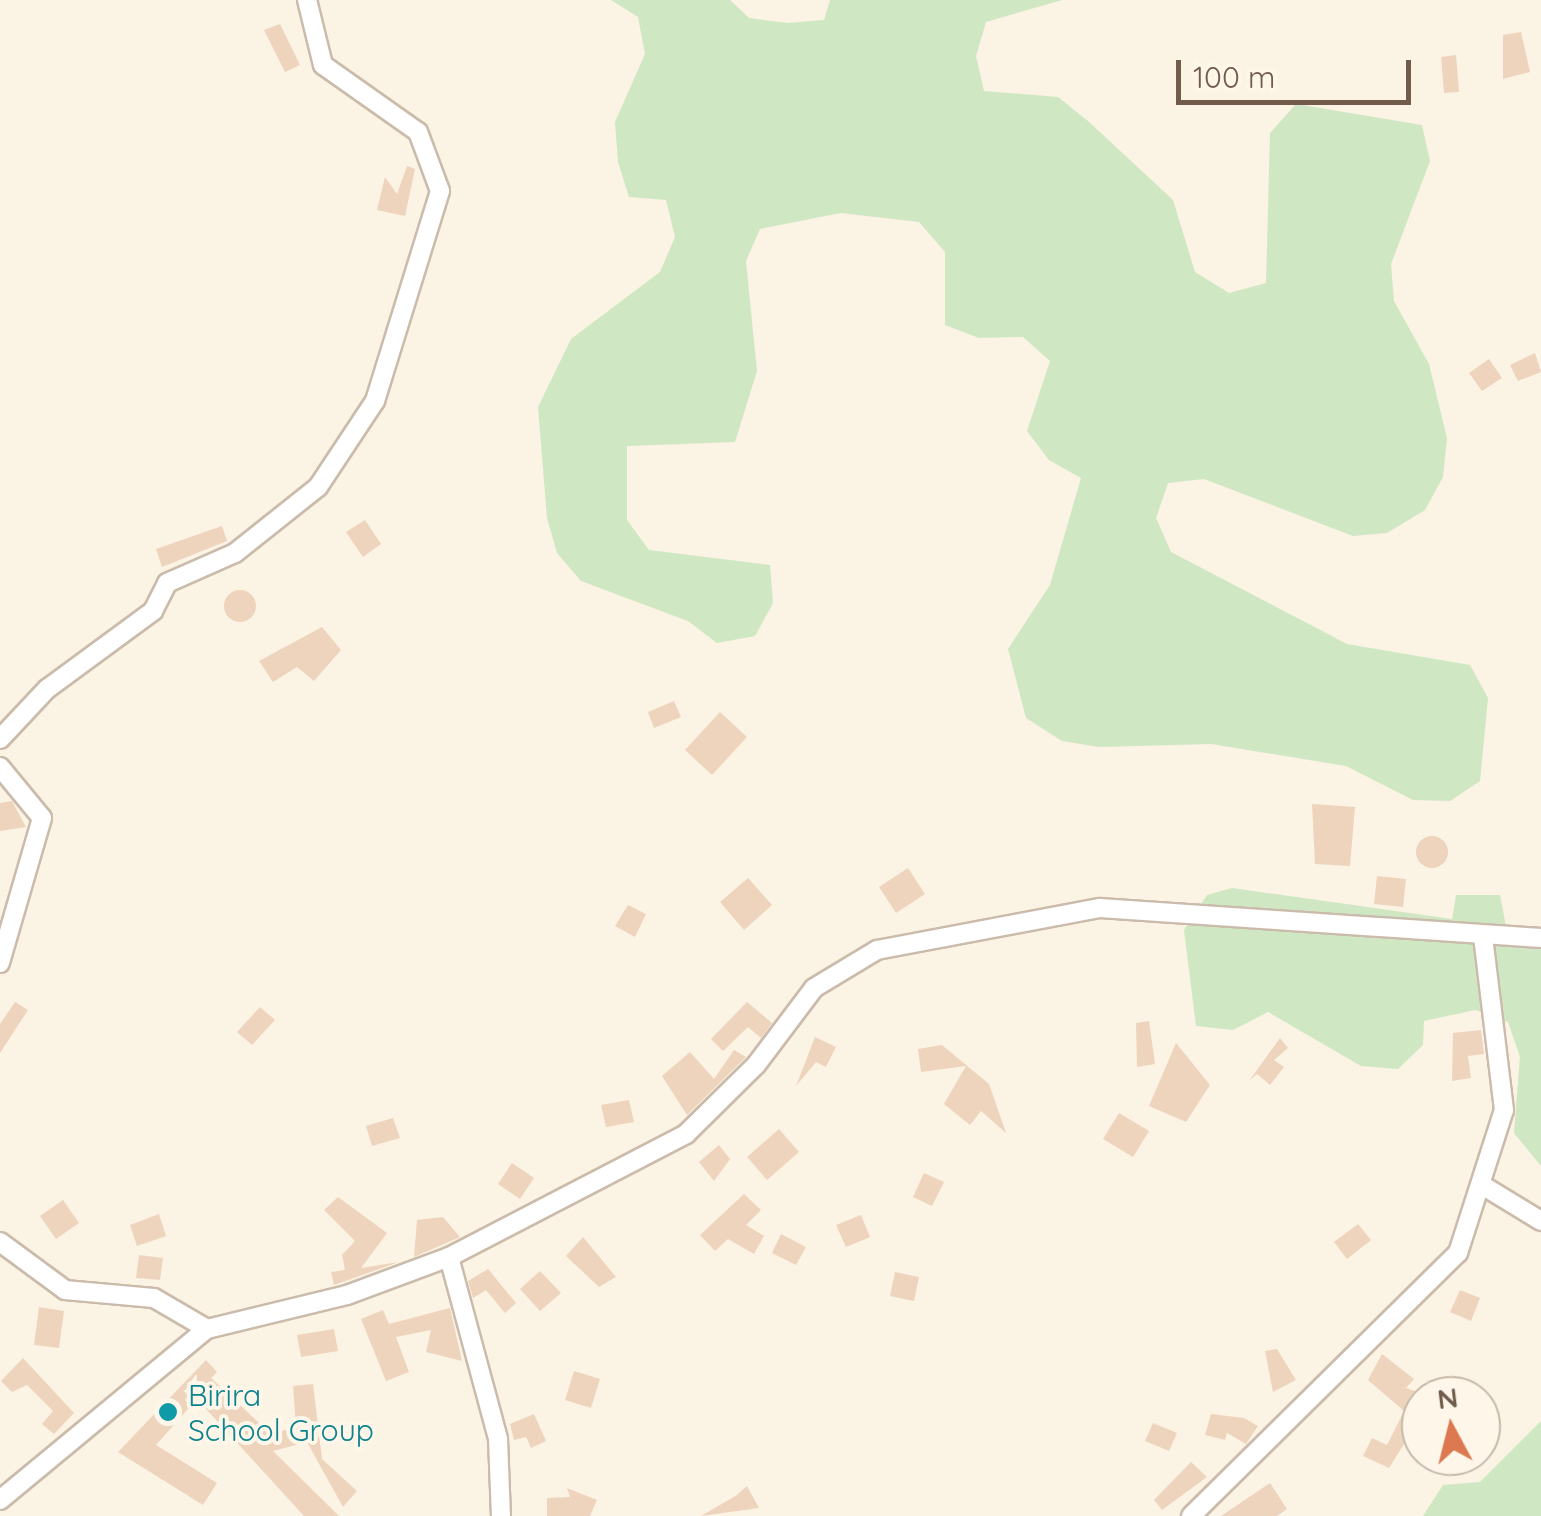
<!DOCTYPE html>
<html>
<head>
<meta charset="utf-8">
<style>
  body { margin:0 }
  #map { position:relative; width:1541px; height:1516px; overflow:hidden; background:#fbf3e3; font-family:Quicksand,sans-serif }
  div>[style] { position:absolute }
  .green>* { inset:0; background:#cfe7c3 }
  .building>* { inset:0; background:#eed4bd }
  .round { border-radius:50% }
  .roads { filter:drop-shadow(2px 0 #cbbbab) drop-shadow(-2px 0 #cbbbab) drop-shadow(0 2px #cbbbab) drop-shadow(0 -2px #cbbbab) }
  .street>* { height:18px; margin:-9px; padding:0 9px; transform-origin:9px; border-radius:9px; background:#fff }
  .dots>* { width:28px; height:28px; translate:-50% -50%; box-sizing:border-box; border:5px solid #fef7e9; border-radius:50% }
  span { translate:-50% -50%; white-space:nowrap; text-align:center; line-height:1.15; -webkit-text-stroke:8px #fef7e9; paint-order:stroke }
  .culture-label { font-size:30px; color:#0d838f }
  .left { translate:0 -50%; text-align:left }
  .north { position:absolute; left:1401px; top:1376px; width:100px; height:100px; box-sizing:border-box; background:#fef7e9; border:2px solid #c6b9aa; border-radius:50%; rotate:353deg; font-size:28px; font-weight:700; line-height:40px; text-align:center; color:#715b4b }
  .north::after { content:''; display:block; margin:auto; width:35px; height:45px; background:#dd7950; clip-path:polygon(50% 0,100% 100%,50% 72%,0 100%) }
  .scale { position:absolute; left:1176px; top:60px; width:235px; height:45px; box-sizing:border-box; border:5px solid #715b4b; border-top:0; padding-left:12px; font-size:30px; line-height:35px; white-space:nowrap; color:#715b4b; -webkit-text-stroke:8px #fef7e9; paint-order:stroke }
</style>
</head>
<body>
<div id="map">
  <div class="green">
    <div style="clip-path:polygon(611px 0,730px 0,749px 18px,788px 23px,824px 20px,830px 0,1062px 0,986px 22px,976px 56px,984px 91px,1058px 97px,1088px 121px,1173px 200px,1195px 272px,1229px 293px,1266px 283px,1270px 133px,1296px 104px,1422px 125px,1430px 161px,1391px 264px,1394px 301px,1429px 364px,1447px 438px,1443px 477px,1425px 510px,1387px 533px,1353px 536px,1204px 479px,1168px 483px,1156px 518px,1171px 552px,1347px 644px,1470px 665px,1488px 698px,1480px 781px,1450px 801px,1413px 800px,1346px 766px,1211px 744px,1099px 747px,1062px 741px,1026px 718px,1008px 649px,1050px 585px,1081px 478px,1049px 460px,1027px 431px,1050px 361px,1023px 337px,979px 338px,945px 325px,945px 252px,919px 222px,841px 213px,760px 229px,746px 261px,757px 371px,735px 442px,627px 446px,627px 520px,649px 550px,770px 565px,773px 603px,755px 636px,717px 643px,688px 621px,581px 581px,557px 553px,547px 518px,538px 407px,571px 339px,660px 272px,675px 237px,666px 200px,629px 197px,618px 162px,615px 122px,645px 54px,638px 17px)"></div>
    <div style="clip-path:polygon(1232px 888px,1452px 919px,1456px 895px,1500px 895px,1510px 947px,1541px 948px,1541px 1166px,1514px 1133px,1520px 1057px,1508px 1022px,1475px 1010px,1424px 1021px,1423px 1045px,1398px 1069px,1361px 1066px,1268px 1012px,1233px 1030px,1196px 1026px,1184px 930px,1207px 895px)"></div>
    <div style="clip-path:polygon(1541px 1421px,1541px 1516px,1423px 1516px,1443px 1485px,1480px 1482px)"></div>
  </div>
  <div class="building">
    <div style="clip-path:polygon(280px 24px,300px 65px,285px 72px,264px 30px)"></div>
    <div style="clip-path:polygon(1521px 32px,1530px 72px,1503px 79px,1503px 35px)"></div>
    <div style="clip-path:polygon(1456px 55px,1459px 92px,1444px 93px,1441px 57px)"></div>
    <div style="clip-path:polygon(407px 166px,415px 169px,405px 216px,377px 210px,385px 177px,397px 194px)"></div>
    <div style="clip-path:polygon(1535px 353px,1541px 372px,1518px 381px,1510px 365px)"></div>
    <div style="clip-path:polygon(1489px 359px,1502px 378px,1482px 391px,1469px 373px)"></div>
    <div style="clip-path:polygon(365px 520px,381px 544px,363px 557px,346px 532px)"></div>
    <div style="clip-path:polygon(222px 526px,227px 541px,162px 567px,156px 549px)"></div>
    <div class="round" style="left:224px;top:590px;width:32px;height:32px"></div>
    <div style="clip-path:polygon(322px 627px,341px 650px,314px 681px,297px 667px,273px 682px,259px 661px)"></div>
    <div style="clip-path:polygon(674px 701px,681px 717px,654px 728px,648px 712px)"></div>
    <div style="clip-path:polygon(720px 712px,747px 737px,712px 775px,685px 750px)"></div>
    <div style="clip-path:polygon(12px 801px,26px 827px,0 831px,0 803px)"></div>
    <div style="clip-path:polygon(1312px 804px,1355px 807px,1350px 866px,1315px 864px)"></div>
    <div class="round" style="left:1416px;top:836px;width:32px;height:32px"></div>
    <div style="clip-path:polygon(908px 868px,925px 894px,896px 913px,879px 887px)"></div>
    <div style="clip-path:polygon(1377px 876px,1406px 879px,1403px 907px,1374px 904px)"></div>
    <div style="clip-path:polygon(748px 878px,772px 905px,744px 930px,720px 902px)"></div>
    <div style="clip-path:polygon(628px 905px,646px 914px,635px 937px,615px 926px)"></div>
    <div style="clip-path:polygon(15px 1002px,28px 1010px,0 1053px,0 1024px)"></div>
    <div style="clip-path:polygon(747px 1002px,772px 1023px,761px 1038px,748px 1027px,723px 1051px,711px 1039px)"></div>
    <div style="clip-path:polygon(260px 1007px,275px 1020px,252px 1045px,237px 1032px)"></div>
    <div style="clip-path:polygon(1149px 1021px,1155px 1064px,1137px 1067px,1136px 1023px)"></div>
    <div style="clip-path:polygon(1481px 1030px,1484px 1054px,1468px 1056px,1471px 1078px,1452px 1081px,1453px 1033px)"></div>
    <div style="clip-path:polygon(815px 1037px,836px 1047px,826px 1067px,816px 1062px,796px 1086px)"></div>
    <div style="clip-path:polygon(1280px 1038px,1288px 1048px,1274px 1060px,1284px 1067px,1270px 1085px,1257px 1074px,1249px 1081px)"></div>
    <div style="clip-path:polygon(1176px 1043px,1210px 1085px,1186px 1122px,1149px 1106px)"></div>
    <div style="clip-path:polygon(942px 1045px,989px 1084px,1006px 1133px,981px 1111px,970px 1125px,944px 1104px,966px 1066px,921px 1072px,918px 1049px)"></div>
    <div style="clip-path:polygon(734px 1050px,746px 1057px,687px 1115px,662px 1076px,690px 1052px,714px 1079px)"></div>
    <div style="clip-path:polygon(629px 1100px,634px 1122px,606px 1127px,601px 1105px)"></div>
    <div style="clip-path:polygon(1119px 1113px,1149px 1131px,1133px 1157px,1103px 1139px)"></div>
    <div style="clip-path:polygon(393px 1118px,400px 1138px,372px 1146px,366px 1126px)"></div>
    <div style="clip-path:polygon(779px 1129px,799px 1152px,767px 1180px,747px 1157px)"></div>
    <div style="clip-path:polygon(719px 1145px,730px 1159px,714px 1181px,699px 1162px)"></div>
    <div style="clip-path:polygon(512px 1163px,534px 1178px,520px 1199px,498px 1184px)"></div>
    <div style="clip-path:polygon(924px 1173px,944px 1182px,932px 1206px,913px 1197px)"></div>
    <div style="clip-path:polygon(744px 1194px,761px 1210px,746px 1225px,764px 1236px,754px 1254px,728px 1239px,715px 1251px,700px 1235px)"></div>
    <div style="clip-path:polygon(338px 1197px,387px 1233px,361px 1268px,399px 1262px,334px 1285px,331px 1272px,345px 1270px,342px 1255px,355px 1241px,324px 1210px)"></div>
    <div style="clip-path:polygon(63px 1200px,79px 1223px,56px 1239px,40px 1216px)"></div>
    <div style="clip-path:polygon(159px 1214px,166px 1236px,137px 1246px,130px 1225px)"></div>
    <div style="clip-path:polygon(861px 1215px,870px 1237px,846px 1247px,836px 1225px)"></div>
    <div style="clip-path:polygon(443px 1217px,460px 1237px,414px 1257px,417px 1220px)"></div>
    <div style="clip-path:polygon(1358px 1224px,1371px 1240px,1347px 1259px,1334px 1242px)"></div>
    <div style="clip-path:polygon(781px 1234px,806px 1247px,796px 1265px,772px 1253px)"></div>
    <div style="clip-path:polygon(583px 1237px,616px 1277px,599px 1287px,566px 1256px)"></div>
    <div style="clip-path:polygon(139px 1255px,163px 1258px,160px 1280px,136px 1278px)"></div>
    <div style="clip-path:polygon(488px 1269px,516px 1303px,505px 1313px,486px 1290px,473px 1298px,468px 1281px)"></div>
    <div style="clip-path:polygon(540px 1271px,561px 1293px,540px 1311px,520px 1289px)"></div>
    <div style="clip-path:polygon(895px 1272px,919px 1277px,914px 1301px,890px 1296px)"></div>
    <div style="clip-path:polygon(1460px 1290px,1480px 1298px,1471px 1321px,1450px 1312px)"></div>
    <div style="clip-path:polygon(39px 1307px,64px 1311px,59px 1348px,34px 1345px)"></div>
    <div style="clip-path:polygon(450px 1308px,462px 1361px,426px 1352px,431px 1330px,396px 1337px,409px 1372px,386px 1381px,361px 1319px,383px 1310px,389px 1324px)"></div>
    <div style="clip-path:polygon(334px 1329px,338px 1351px,301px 1357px,297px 1335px)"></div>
    <div style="clip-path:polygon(1277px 1349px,1296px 1380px,1273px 1392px,1265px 1351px)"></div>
    <div style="clip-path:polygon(1382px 1354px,1414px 1379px,1406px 1388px,1421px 1393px,1421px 1417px,1389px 1468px,1363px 1456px,1372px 1438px,1387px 1445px,1404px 1411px,1368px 1380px)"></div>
    <div style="clip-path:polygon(23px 1358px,74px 1413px,54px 1434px,42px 1424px,53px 1411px,27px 1385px,12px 1392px,1px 1381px)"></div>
    <div style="clip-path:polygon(206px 1360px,217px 1372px,211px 1378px,271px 1434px,296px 1427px,293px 1386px,313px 1384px,322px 1459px,357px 1491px,343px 1507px,307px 1442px,273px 1451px,339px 1516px,304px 1516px,197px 1399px,156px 1445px,217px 1483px,203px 1505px,118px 1452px)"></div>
    <div style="clip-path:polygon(574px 1371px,600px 1379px,591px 1408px,565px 1400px)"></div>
    <div style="clip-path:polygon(534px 1414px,546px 1441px,531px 1448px,526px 1437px,514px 1440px,510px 1424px)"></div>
    <div style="clip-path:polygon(1211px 1414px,1244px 1418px,1258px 1426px,1246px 1444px,1227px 1433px,1225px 1440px,1205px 1435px)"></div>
    <div style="clip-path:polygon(1153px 1423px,1177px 1433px,1169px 1451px,1145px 1441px)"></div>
    <div style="clip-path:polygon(1191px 1462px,1207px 1477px,1162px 1510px,1154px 1500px)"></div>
    <div style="clip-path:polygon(1270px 1483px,1287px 1509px,1277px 1516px,1221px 1516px)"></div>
    <div style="clip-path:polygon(747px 1486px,759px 1508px,701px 1516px,737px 1495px)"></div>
    <div style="clip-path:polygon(567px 1488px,597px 1500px,590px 1516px,547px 1516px,547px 1498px,570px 1497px)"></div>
  </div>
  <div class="roads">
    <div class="street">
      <div style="left:0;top:739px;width:69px;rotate:-46.8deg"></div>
      <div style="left:47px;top:689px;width:132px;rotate:-36.3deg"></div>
      <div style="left:153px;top:611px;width:31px;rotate:-63deg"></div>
      <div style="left:167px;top:583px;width:74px;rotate:-23.8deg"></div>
      <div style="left:235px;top:553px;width:106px;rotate:-38.5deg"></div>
      <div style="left:318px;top:487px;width:103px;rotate:-56.5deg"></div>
      <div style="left:375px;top:401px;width:220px;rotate:-72.8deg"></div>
      <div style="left:440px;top:191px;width:63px;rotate:-110.4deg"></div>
      <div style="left:418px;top:132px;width:116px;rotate:-144.8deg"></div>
      <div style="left:323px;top:65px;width:67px;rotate:-103.8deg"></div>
      <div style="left:0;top:767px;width:66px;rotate:50.5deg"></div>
      <div style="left:42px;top:818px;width:151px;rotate:106.2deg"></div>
      <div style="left:1482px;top:1185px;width:69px;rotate:31.4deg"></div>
      <div style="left:0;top:1242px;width:81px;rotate:36.4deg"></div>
      <div style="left:65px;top:1290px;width:89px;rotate:5.1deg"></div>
      <div style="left:154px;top:1298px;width:61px;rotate:30.3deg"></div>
      <div style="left:449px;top:1257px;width:188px;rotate:74.9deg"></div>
      <div style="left:498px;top:1439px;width:77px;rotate:87.8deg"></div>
      <div style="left:0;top:1500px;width:268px;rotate:-39.6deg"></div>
      <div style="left:207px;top:1329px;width:144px;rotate:-13.7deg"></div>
      <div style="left:347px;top:1295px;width:109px;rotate:-20.4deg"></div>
      <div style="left:449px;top:1257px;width:267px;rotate:-27.4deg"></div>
      <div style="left:686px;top:1134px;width:98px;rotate:-44.6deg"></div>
      <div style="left:756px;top:1065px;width:96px;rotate:-53deg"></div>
      <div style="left:814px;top:988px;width:74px;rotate:-31.1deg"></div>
      <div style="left:877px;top:950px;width:227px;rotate:-10.7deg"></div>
      <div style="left:1100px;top:908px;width:442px;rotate:3.9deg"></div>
      <div style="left:1191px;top:1516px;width:375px;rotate:-44.6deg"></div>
      <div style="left:1458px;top:1253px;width:150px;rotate:-72.2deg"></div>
      <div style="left:1504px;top:1110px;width:174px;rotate:-96.9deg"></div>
    </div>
  </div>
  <div class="dots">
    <div style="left:168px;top:1412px;background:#0f9aa8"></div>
  </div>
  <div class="culture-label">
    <span class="left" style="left:188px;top:1412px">Birira<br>School Group</span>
  </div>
  <div class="north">N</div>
  <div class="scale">100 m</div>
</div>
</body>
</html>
